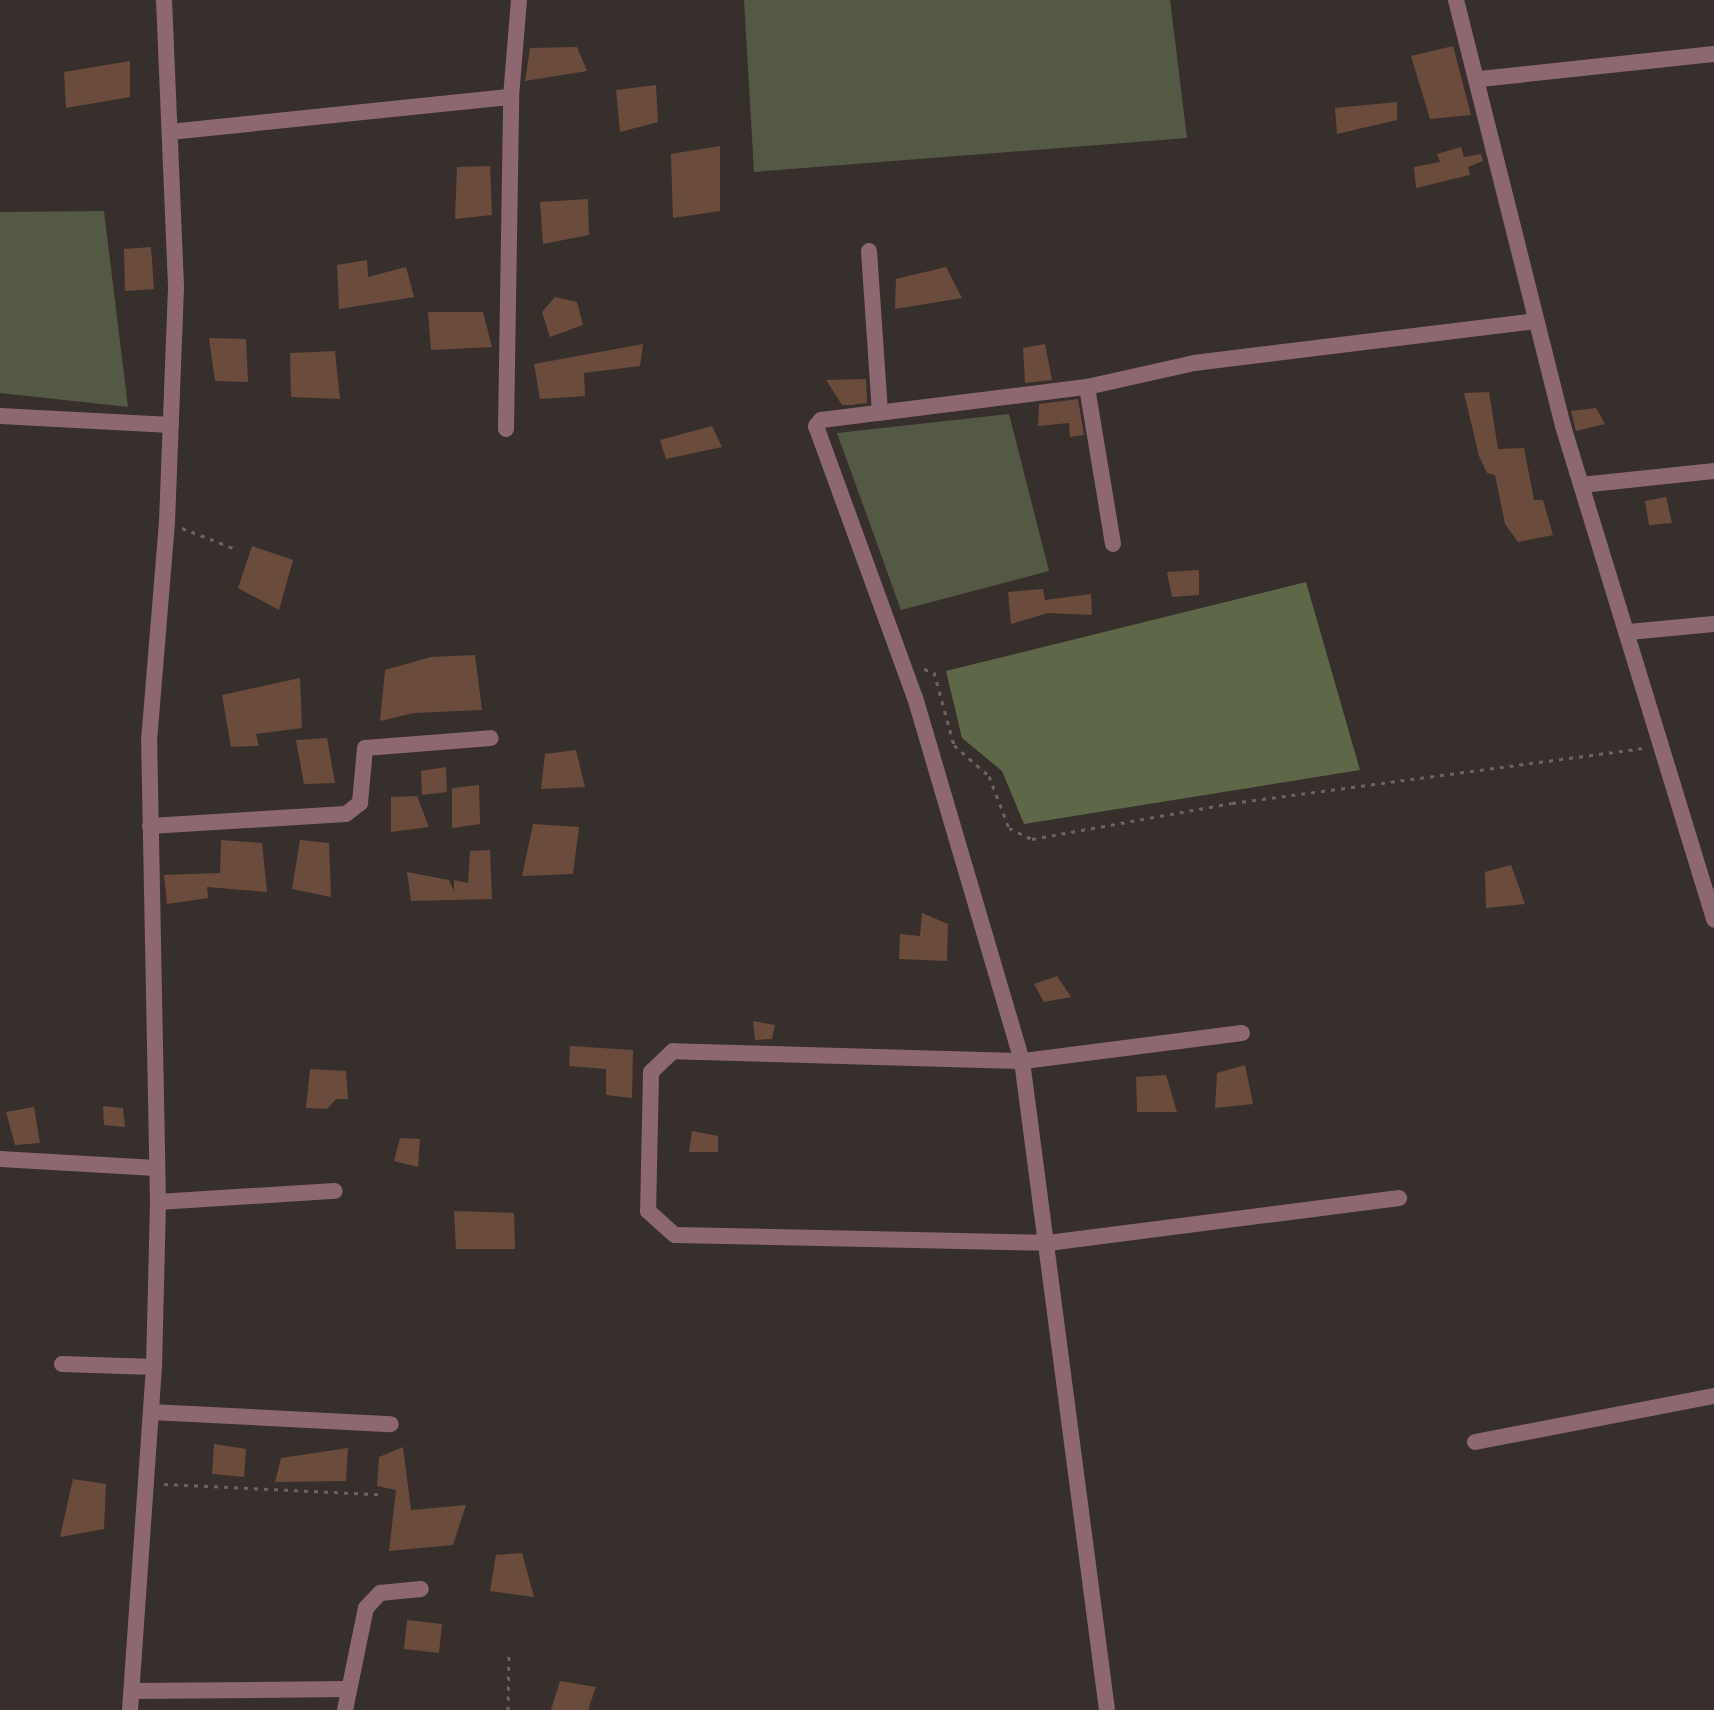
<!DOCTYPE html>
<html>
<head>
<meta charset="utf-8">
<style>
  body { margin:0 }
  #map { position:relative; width:1714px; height:1710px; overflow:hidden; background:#372f2b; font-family:"Nunito Sans",sans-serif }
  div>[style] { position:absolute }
  .green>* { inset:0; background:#535945 }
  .forest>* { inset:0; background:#5e6747 }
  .building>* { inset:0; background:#6b4c3c }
  .path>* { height:3px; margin-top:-1.5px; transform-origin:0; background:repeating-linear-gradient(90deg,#6b6460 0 4px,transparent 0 10px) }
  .minor>* { height:16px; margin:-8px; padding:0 8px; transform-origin:8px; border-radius:8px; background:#8d6871 }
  span { translate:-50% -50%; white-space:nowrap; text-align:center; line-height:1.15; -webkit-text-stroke:8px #2d2521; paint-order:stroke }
</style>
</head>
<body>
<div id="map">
  <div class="green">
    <div style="clip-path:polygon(744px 0,1170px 0,1187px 138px,754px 172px)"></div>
    <div style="clip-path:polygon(104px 211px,128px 407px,0 393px,0 212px)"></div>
    <div style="clip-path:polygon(1009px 414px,1049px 571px,901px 610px,837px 433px)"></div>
  </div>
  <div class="forest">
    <div style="clip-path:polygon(1306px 582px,1360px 770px,1024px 824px,1002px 771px,962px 738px,946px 671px)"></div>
  </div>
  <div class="building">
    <div style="clip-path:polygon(1453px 46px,1471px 115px,1430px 119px,1411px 56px)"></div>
    <div style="clip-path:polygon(577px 47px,587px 71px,525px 81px,530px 48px)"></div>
    <div style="clip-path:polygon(130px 61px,130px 97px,66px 108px,64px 72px)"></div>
    <div style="clip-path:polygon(656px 85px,658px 122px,620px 132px,616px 90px)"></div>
    <div style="clip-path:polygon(1397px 102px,1397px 120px,1337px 134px,1335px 108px)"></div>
    <div style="clip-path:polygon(720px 146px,720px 211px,673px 218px,671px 154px)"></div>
    <div style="clip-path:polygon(1461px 147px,1464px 157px,1481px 154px,1483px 161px,1468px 167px,1470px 175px,1416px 188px,1414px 167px,1440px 162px,1437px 154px)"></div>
    <div style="clip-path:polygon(490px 166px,492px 215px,455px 219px,457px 167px)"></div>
    <div style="clip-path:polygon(588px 199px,589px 235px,543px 244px,540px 202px)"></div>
    <div style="clip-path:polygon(151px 247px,154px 289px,125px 291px,124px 249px)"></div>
    <div style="clip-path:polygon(367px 260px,368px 277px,406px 267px,414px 297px,339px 309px,337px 265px)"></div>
    <div style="clip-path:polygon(946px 267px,962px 298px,895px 309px,896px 279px)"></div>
    <div style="clip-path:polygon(555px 297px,577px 302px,583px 325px,550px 337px,542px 312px)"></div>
    <div style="clip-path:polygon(428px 312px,483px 312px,492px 347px,431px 350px)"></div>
    <div style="clip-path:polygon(209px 338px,246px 339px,248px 382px,215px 381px)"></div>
    <div style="clip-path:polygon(643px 344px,640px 366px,584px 373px,585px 396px,540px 399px,534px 364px)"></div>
    <div style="clip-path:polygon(1045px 344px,1052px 380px,1025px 383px,1023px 348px)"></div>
    <div style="clip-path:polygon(335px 351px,340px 399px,291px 397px,290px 353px)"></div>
    <div style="clip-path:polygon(866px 379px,867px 403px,851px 405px,842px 405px,826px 380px)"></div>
    <div style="clip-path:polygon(1489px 392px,1498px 449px,1524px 448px,1534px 500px,1543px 500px,1553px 535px,1518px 542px,1505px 524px,1495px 475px,1487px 473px,1479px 456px,1464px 393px)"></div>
    <div style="clip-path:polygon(1078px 399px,1084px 435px,1070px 437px,1069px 423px,1038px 426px,1039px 404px)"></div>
    <div style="clip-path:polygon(1596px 408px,1605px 424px,1576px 431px,1571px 411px)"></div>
    <div style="clip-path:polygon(712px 426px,722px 447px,666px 459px,660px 440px)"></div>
    <div style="clip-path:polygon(1666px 497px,1672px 523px,1649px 525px,1645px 501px)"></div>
    <div style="clip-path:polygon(252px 546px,293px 560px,279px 610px,238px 588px)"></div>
    <div style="clip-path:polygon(1199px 570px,1199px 595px,1172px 597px,1167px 572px)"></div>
    <div style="clip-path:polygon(1043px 589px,1045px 600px,1091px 594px,1092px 615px,1048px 613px,1011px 624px,1008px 592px)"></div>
    <div style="clip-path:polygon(475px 655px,482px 710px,414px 713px,380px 721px,385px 670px,431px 657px)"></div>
    <div style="clip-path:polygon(300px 678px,302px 728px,256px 734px,259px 746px,231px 747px,222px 695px)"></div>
    <div style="clip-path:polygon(327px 738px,335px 783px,304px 784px,296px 740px)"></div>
    <div style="clip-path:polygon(576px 750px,585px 787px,541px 789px,545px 754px)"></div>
    <div style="clip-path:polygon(446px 767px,447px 792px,422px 795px,421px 771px)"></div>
    <div style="clip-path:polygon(479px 785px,480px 824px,452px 828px,452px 788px)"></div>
    <div style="clip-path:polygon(417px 796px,429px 827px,391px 832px,391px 797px)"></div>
    <div style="clip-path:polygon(533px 824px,579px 827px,573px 874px,522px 876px)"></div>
    <div style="clip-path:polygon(221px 840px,262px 843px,267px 892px,207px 887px,208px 898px,167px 904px,164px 875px,220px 873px)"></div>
    <div style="clip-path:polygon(300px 840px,329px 843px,331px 897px,292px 889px)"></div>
    <div style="clip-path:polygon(490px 850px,492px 899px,411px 901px,407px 872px,449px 880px,454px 891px,454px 880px,468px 883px,470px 851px)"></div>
    <div style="clip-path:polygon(1511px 865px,1525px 904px,1486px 908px,1485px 872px)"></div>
    <div style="clip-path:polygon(922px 913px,948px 924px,947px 961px,899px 959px,900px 934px,920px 936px)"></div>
    <div style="clip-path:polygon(1057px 976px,1071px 997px,1044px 1002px,1034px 984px)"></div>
    <div style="clip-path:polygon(753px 1021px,775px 1025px,772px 1039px,755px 1040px)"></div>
    <div style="clip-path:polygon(570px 1046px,633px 1050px,632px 1098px,606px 1095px,606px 1069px,569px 1066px)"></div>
    <div style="clip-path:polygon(1245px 1065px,1253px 1104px,1215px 1108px,1217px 1073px)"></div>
    <div style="clip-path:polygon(310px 1069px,346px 1071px,348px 1099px,336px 1099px,327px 1109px,306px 1108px)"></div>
    <div style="clip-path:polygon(1166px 1075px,1177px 1112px,1137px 1112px,1136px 1077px)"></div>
    <div style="clip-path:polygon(103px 1106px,123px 1108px,125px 1127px,104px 1125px)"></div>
    <div style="clip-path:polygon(34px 1107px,40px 1143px,15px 1145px,6px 1112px)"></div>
    <div style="clip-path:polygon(692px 1131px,718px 1136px,718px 1152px,689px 1152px)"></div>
    <div style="clip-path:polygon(400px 1138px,420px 1139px,418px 1167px,394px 1161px)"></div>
    <div style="clip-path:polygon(454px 1211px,514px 1213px,515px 1249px,456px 1249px)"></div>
    <div style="clip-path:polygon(214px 1444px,246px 1449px,244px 1477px,212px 1474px)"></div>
    <div style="clip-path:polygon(403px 1447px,411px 1510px,466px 1505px,453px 1545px,389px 1551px,396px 1490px,377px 1486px,379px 1457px)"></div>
    <div style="clip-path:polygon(348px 1448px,346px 1481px,275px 1482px,281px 1458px)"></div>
    <div style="clip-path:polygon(73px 1479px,106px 1484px,104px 1529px,60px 1537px)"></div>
    <div style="clip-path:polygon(522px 1553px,534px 1597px,490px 1591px,496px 1555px)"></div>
    <div style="clip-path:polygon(407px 1620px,442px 1624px,439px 1653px,404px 1649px)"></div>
    <div style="clip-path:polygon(560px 1681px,596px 1687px,588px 1710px,551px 1710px)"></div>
  </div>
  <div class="path">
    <div style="left:182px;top:528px;width:60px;rotate:21.4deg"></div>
    <div style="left:924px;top:669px;width:10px;rotate:17deg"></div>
    <div style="left:934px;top:672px;width:76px;rotate:74.7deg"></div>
    <div style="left:954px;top:745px;width:47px;rotate:41.5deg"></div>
    <div style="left:989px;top:776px;width:56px;rotate:69deg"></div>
    <div style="left:1009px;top:828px;width:25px;rotate:26deg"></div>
    <div style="left:1032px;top:839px;width:203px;rotate:-10.2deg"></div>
    <div style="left:1232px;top:803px;width:417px;rotate:-7.6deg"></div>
    <div style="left:164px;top:1484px;width:215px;rotate:2.7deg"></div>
    <div style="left:508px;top:1710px;width:56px;rotate:-89deg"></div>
  </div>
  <div class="minor">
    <div style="left:1456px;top:0;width:439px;rotate:75.9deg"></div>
    <div style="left:1563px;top:426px;width:516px;rotate:72.97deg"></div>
    <div style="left:1480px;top:79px;width:235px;rotate:-6.1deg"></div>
    <div style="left:170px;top:132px;width:343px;rotate:-5.9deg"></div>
    <div style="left:511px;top:97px;width:97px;rotate:-85.3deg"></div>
    <div style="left:869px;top:251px;width:162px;rotate:86.1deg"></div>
    <div style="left:1087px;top:387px;width:110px;rotate:-12.6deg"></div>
    <div style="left:1194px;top:363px;width:343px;rotate:-7deg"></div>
    <div style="left:0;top:416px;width:171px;rotate:3deg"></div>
    <div style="left:506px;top:429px;width:332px;rotate:-89.1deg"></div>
    <div style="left:1581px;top:485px;width:134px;rotate:-6deg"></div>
    <div style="left:1629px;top:632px;width:85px;rotate:-5.4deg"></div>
    <div style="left:150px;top:826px;width:196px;rotate:-3.5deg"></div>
    <div style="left:346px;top:814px;width:18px;rotate:-38deg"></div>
    <div style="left:360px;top:803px;width:55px;rotate:-84.8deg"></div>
    <div style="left:365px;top:748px;width:126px;rotate:-4.5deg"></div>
    <div style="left:1242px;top:1033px;width:222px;rotate:172.7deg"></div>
    <div style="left:1022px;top:1061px;width:349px;rotate:-178.4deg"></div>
    <div style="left:673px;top:1051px;width:30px;rotate:136deg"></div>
    <div style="left:651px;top:1072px;width:139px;rotate:91.2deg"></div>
    <div style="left:648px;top:1211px;width:36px;rotate:42deg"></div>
    <div style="left:675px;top:1235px;width:373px;rotate:1.2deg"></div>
    <div style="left:1048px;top:1243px;width:354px;rotate:-7.3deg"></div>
    <div style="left:0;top:1159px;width:156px;rotate:3.3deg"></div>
    <div style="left:158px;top:1202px;width:177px;rotate:-3.6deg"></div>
    <div style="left:62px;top:1364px;width:92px;rotate:1.9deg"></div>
    <div style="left:151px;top:1412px;width:240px;rotate:2.9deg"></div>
    <div style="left:1475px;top:1442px;width:243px;rotate:-10.9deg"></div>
    <div style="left:132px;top:1691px;width:215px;rotate:-0.5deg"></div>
    <div style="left:130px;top:1710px;width:344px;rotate:-86deg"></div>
    <div style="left:154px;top:1367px;width:165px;rotate:-88.6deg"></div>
    <div style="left:158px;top:1202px;width:461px;rotate:-91.1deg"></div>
    <div style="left:149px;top:741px;width:220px;rotate:-85.3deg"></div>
    <div style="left:167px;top:522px;width:236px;rotate:-87.8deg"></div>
    <div style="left:176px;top:286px;width:286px;rotate:-92.4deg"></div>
    <div style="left:345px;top:1710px;width:104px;rotate:-78.4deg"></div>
    <div style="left:366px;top:1608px;width:21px;rotate:-47deg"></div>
    <div style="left:380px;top:1593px;width:41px;rotate:-5.6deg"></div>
    <div style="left:1107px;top:1710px;width:655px;rotate:-97.46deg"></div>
    <div style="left:1022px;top:1061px;width:378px;rotate:-106.4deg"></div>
    <div style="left:915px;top:698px;width:289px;rotate:-110deg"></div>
    <div style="left:816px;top:426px;width:8px;rotate:-50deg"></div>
    <div style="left:821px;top:420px;width:268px;rotate:-7.1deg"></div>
    <div style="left:1087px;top:387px;width:159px;rotate:80.6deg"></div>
  </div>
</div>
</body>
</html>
